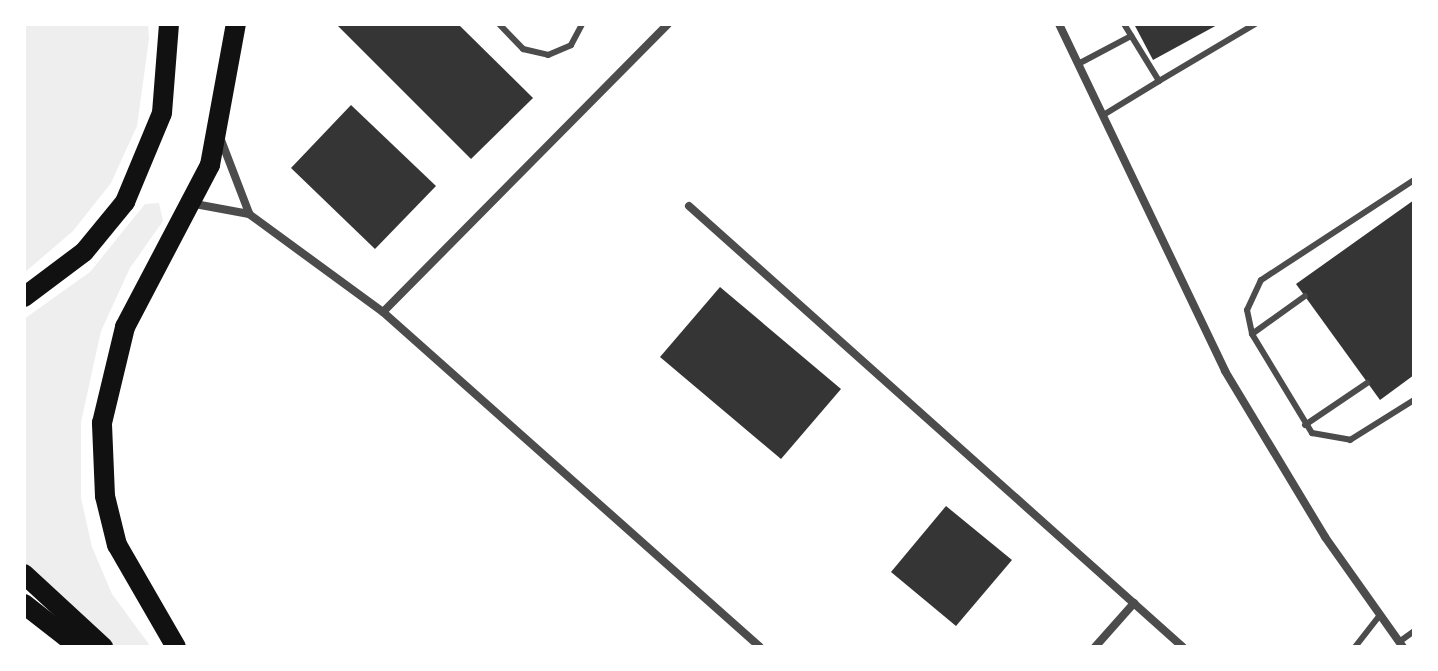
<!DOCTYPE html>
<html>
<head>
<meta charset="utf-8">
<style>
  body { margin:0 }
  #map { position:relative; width:1438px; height:671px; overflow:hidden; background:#fff; font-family:"Playfair Display",serif }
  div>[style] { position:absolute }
  .green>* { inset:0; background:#eee }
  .building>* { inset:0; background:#353535 }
  .service>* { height:6px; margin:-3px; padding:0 3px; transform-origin:3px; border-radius:3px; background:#4c4c4c }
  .minor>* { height:8px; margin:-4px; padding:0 4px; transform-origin:4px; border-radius:4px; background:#4c4c4c }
  .primary>* { height:20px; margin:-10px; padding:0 10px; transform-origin:10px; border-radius:10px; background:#111 }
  span { translate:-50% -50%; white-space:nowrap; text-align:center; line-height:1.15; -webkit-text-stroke:7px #fff; paint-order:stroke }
  .frame { position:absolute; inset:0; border:26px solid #fff; pointer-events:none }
</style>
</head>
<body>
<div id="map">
  <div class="green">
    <div style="clip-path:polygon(24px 24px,148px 24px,149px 39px,137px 126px,111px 183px,73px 231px,24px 273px)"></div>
    <div style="clip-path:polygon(159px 203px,163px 221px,130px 268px,101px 331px,81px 422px,81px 498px,92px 547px,112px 594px,151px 647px,116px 647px,24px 563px,24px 319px,90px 272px,145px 204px)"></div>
  </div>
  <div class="building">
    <div style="clip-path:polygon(336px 24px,458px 24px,533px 98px,471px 159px)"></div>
    <div style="clip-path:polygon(1134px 24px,1219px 24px,1153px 60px)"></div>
    <div style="clip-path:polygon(351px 105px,436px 186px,375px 249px,291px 168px)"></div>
    <div style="clip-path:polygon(1414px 200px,1414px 375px,1380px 400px,1296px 284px)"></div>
    <div style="clip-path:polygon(720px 287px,841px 389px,781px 459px,660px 357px)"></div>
    <div style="clip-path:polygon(946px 506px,1012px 560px,956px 626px,891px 572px)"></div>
  </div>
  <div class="service">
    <div style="left:499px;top:24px;width:35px;rotate:46deg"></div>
    <div style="left:523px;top:49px;width:26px;rotate:13deg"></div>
    <div style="left:548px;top:55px;width:25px;rotate:-23deg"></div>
    <div style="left:571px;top:45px;width:24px;rotate:-62deg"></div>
    <div style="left:1124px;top:24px;width:67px;rotate:58.4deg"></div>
    <div style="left:1159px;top:81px;width:112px;rotate:-30.7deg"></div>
    <div style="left:1080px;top:63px;width:58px;rotate:-27.9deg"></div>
    <div style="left:1105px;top:114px;width:63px;rotate:-31.4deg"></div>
    <div style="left:1414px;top:180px;width:183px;rotate:146.8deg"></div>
    <div style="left:1261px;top:280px;width:33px;rotate:115deg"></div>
    <div style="left:1247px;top:310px;width:25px;rotate:78deg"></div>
    <div style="left:1252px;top:334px;width:116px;rotate:58.8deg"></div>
    <div style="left:1312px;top:433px;width:39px;rotate:10deg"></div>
    <div style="left:1350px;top:440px;width:75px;rotate:-32deg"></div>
    <div style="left:1252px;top:334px;width:65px;rotate:-35.6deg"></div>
    <div style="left:1305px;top:425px;width:75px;rotate:-34.1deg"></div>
    <div style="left:1399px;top:642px;width:19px;rotate:-36deg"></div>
    <div style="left:1355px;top:647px;width:39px;rotate:-52deg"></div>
  </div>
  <div class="minor">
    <div style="left:1059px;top:24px;width:385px;rotate:64.4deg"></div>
    <div style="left:1225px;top:371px;width:194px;rotate:58.9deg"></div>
    <div style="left:1325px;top:537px;width:135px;rotate:54.7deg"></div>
    <div style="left:221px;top:140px;width:78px;rotate:69deg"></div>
    <div style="left:195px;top:204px;width:55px;rotate:10.5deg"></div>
    <div style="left:249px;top:214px;width:166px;rotate:36.2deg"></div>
    <div style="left:383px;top:312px;width:504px;rotate:41.62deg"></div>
    <div style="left:689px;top:206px;width:662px;rotate:41.76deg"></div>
    <div style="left:383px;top:312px;width:405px;rotate:-45.3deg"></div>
    <div style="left:1095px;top:647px;width:59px;rotate:-48.4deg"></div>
  </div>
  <div class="primary">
    <div style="left:24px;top:297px;width:75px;rotate:-36.9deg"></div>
    <div style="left:84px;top:252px;width:65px;rotate:-50.6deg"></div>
    <div style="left:125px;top:202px;width:96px;rotate:-67.4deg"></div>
    <div style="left:162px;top:113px;width:89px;rotate:-85.5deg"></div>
    <div style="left:24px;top:574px;width:108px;rotate:42.7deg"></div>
    <div style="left:24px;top:604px;width:70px;rotate:38deg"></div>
    <div style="left:176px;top:647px;width:118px;rotate:-120deg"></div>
    <div style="left:117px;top:545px;width:50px;rotate:-103.8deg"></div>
    <div style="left:105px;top:496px;width:73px;rotate:-92.4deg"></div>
    <div style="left:102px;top:423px;width:99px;rotate:-76.5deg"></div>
    <div style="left:125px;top:327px;width:183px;rotate:-62.3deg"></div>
    <div style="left:210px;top:165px;width:143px;rotate:-79.6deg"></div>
  </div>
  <div class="frame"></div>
</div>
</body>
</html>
